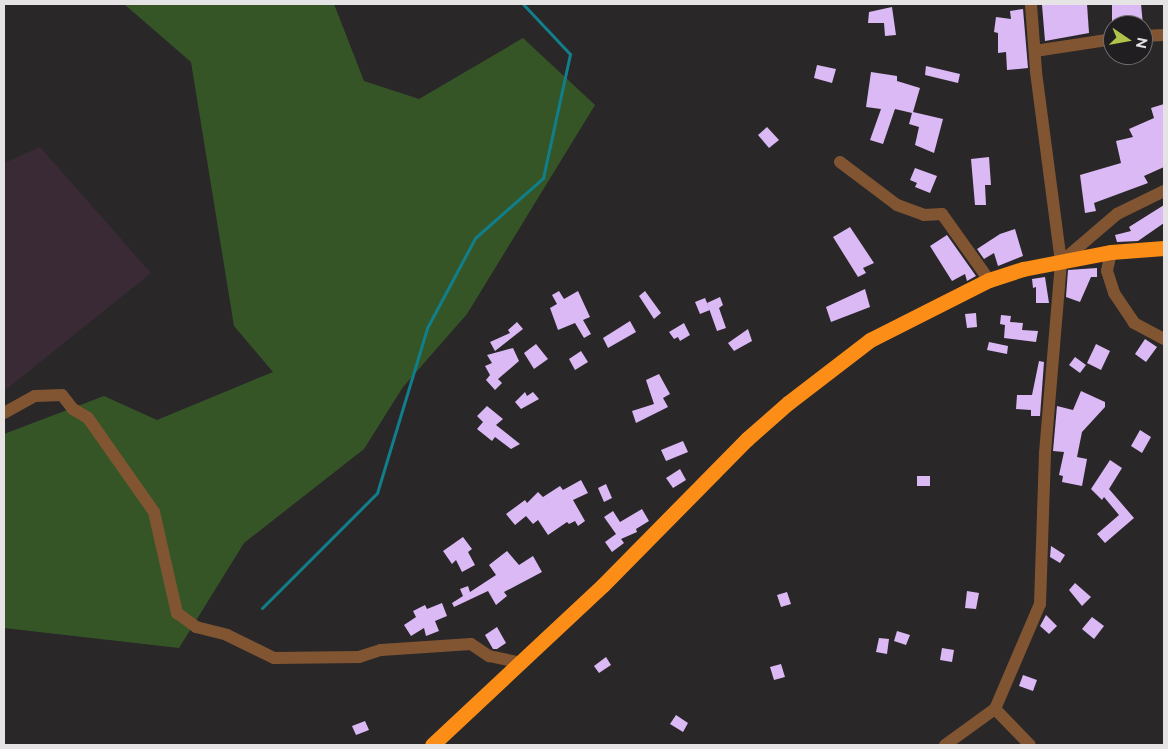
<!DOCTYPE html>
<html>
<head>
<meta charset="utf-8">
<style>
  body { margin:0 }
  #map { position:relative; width:1168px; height:749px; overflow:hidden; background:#2a2729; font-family:Raleway,sans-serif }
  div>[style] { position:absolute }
  .industrial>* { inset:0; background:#3a2a35 }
  .green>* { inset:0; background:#355527 }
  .stream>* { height:3px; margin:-1.5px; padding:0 1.5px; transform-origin:1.5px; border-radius:1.5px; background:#107e8b }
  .building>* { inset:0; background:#dbb9f5 }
  .minor>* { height:12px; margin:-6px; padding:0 6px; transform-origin:6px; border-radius:6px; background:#815531 }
  .highway>* { height:15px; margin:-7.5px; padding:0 7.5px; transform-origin:7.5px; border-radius:7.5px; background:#fc8e18 }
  span { translate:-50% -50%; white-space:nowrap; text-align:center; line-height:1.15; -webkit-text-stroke:5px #201e20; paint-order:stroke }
  .frame { position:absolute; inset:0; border:5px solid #e5e3e4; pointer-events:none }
  .north { position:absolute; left:1103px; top:15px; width:50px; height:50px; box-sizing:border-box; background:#201e20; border:1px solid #6f6d6e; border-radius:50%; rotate:102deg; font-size:14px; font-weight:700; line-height:20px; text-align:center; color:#e5e3e4 }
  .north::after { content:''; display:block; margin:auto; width:18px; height:22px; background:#b3c24b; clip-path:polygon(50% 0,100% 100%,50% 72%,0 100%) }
</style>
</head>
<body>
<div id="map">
  <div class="industrial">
    <div style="clip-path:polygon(40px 147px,151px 273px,4px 391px,4px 163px)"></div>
  </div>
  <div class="green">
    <div style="clip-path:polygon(124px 4px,334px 4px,364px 81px,419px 99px,523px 38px,595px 105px,467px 314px,403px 387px,364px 449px,244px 543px,179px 648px,4px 628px,4px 434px,104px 396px,157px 420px,273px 372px,234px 326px,191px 62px)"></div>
  </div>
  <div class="stream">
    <div style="left:262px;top:608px;width:163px;rotate:-45deg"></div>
    <div style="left:377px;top:493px;width:172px;rotate:-73.1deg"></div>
    <div style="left:427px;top:328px;width:102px;rotate:-61.9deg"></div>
    <div style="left:475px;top:238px;width:91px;rotate:-41.4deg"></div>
    <div style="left:543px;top:178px;width:127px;rotate:-77.7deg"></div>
    <div style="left:570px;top:54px;width:69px;rotate:-133.2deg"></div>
  </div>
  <div class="building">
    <div style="clip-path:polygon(1087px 4px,1089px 33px,1045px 41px,1042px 5px)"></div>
    <div style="clip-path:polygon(1112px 4px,1141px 4px,1143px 25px,1112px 25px)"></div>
    <div style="clip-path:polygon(892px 7px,896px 35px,885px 36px,884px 23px,868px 23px,869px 12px)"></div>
    <div style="clip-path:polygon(1023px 9px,1028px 68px,1007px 70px,1006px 52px,998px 53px,998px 33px,994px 32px,996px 17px,1011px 19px,1010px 11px)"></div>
    <div style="clip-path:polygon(817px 65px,836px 69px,832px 83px,814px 78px)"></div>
    <div style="clip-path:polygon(926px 66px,960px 74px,958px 83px,925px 75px)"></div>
    <div style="clip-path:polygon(871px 72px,897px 76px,897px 81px,920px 88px,913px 112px,943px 119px,934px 153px,915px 145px,919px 127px,909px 124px,912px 113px,895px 109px,883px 144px,870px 140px,881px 109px,866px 107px)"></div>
    <div style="clip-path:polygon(1164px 104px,1164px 167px,1144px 176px,1148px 183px,1094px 203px,1096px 211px,1085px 213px,1080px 175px,1121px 163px,1116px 141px,1133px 137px,1129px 129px,1154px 118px,1151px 108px)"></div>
    <div style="clip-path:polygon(767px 127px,779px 140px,769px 148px,758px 135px)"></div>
    <div style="clip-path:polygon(989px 157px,991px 185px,985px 185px,986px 205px,975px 205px,971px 159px)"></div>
    <div style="clip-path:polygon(915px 168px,937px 176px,930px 193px,915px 187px,917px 183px,910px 180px)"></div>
    <div style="clip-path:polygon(1164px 205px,1164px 223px,1138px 241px,1117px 242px,1115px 235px,1131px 231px,1129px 227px)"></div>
    <div style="clip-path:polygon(850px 227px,874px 263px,863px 268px,866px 273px,858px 277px,833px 237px)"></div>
    <div style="clip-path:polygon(1015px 229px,1023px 256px,998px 266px,994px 253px,984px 259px,977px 249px,1000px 234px)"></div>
    <div style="clip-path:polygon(947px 235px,976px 276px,967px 281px,965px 274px,952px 281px,930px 246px)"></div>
    <div style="clip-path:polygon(1097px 268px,1097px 277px,1091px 277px,1080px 302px,1066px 297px,1068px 270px)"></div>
    <div style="clip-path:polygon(1045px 277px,1049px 303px,1036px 303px,1036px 287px,1033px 288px,1032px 279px)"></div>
    <div style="clip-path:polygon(865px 289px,870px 307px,831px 322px,826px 307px)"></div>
    <div style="clip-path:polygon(559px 291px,564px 299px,578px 291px,590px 317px,583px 320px,591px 334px,584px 338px,575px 323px,558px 330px,550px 308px,557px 304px,552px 295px)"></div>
    <div style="clip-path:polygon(645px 291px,661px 313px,654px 319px,639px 296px)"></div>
    <div style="clip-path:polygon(720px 297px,723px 305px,719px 308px,726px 328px,717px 331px,707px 303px)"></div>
    <div style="clip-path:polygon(705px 298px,710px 310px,700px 314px,695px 302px)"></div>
    <div style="clip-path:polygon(976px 313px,977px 327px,967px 328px,965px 314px)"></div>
    <div style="clip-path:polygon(1001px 315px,1011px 316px,1010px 322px,1023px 323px,1022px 330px,1038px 331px,1036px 342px,1004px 338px,1005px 325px,1000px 324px)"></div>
    <div style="clip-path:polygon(630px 321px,636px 332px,608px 348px,603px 338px)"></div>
    <div style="clip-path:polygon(517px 322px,523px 329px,495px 351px,490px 342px,510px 333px,508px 330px)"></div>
    <div style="clip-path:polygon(684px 323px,690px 335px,680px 341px,678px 337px,674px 339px,669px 332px)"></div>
    <div style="clip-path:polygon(748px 329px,752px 341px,734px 351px,728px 343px)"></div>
    <div style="clip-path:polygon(1145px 339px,1157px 347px,1146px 362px,1135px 354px)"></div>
    <div style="clip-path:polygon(989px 342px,1008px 346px,1007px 354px,987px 350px)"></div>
    <div style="clip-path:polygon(536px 344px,548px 359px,534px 369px,524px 353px)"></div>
    <div style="clip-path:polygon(1096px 344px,1110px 351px,1101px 370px,1087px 363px)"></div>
    <div style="clip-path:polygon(513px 348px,519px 361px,498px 379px,502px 383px,495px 390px,486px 380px,490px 375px,485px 366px,492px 363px,487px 355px)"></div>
    <div style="clip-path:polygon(581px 351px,588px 362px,575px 370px,569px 359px)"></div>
    <div style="clip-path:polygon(1075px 357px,1086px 365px,1080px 373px,1069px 365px)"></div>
    <div style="clip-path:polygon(1039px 361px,1044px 362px,1040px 416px,1031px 416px,1031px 410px,1016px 409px,1017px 395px,1032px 395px)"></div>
    <div style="clip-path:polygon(659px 374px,670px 394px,663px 398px,668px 407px,636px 423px,632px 411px,654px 404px,646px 380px)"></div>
    <div style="clip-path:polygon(1081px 391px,1105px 402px,1105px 407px,1082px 432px,1077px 457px,1087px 459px,1082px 486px,1062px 482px,1063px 476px,1059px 475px,1064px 452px,1053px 451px,1057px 406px,1073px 410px)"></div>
    <div style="clip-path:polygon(525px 392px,527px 396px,533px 392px,539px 399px,521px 409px,515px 402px)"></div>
    <div style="clip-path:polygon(487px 406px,503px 419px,496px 425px,520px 444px,511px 449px,495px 437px,492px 441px,477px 429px,483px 422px,477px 416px)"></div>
    <div style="clip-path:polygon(1140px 430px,1151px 437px,1142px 453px,1131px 446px)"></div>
    <div style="clip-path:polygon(683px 441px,688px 452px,666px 461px,661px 450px)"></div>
    <div style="clip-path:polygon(1110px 460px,1122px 468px,1109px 489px,1134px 518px,1105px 543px,1097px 534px,1119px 515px,1104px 497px,1102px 500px,1091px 489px)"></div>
    <div style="clip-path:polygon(680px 469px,686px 480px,673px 488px,666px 478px)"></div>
    <div style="clip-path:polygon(917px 476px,930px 476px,930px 486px,917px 486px)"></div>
    <div style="clip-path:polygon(581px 480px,588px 493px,573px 500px,585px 521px,578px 526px,575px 521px,569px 524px,567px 522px,548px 535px,538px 520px,533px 524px,526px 516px,515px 525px,506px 514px,525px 500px,527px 503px,538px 492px,543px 497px,560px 486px,563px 490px)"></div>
    <div style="clip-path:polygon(606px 484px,612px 498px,604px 502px,598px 488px)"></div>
    <div style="clip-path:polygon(642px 509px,649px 521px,636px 529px,637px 532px,621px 539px,624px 543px,612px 552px,605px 542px,616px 534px,604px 517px,613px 511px,620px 522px)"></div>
    <div style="clip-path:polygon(463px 537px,472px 549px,468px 552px,475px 565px,462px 572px,456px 560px,452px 564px,443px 551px)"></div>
    <div style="clip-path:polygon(1051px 546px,1065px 555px,1060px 563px,1050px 557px)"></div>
    <div style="clip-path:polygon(507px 551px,519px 565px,533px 556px,542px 572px,504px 592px,507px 596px,496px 605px,488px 591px,454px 607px,452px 603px,463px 596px,460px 589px,468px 586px,470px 592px,496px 575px,489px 565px)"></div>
    <div style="clip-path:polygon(1075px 583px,1091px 597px,1082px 606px,1069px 590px)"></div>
    <div style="clip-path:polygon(967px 591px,979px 593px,976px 609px,965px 608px)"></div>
    <div style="clip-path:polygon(787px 592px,791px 604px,781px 607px,777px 595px)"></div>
    <div style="clip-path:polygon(442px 603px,447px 616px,435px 621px,439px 631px,426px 636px,424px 628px,411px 636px,404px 625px,416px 617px,413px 611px,425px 605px,427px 609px)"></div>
    <div style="clip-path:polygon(1046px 615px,1057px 626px,1049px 634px,1040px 626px)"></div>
    <div style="clip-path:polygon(1092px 617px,1104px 626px,1094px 639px,1082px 629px)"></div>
    <div style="clip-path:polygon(497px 627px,506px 643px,497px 649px,493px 649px,485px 635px)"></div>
    <div style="clip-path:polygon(897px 631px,910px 635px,906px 645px,894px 641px)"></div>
    <div style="clip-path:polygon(879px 638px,889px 639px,887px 654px,876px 652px)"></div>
    <div style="clip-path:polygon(942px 648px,954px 650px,952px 662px,940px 660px)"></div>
    <div style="clip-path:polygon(606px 657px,611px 665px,599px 673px,594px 666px)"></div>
    <div style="clip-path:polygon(781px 664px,785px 677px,774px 680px,770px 667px)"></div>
    <div style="clip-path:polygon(1023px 675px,1037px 680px,1033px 691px,1019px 686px)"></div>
    <div style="clip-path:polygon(676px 715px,688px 723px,683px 732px,670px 724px)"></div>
    <div style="clip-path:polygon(365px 721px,369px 730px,356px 735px,352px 726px)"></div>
  </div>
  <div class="minor">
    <div style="left:1143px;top:36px;width:21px;rotate:-3deg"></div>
    <div style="left:1035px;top:51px;width:79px;rotate:-8.7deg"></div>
    <div style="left:840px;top:162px;width:71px;rotate:37deg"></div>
    <div style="left:897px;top:205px;width:29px;rotate:20deg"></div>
    <div style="left:924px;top:215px;width:18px;rotate:-3deg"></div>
    <div style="left:942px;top:214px;width:81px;rotate:54.5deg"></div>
    <div style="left:1111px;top:252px;width:19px;rotate:102deg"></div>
    <div style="left:1107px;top:271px;width:23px;rotate:72deg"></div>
    <div style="left:1114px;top:293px;width:36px;rotate:56deg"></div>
    <div style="left:1134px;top:323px;width:34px;rotate:28deg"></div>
    <div style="left:1061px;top:262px;width:74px;rotate:-40.6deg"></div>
    <div style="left:1117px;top:214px;width:52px;rotate:-26.1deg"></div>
    <div style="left:4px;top:413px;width:35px;rotate:-29deg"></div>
    <div style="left:35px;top:396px;width:27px;rotate:-2deg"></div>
    <div style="left:62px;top:395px;width:18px;rotate:52deg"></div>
    <div style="left:73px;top:409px;width:17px;rotate:31deg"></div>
    <div style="left:88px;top:418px;width:115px;rotate:54.9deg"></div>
    <div style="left:154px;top:512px;width:104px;rotate:77.2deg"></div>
    <div style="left:177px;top:613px;width:24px;rotate:36deg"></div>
    <div style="left:196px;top:627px;width:32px;rotate:14deg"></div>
    <div style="left:227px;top:635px;width:52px;rotate:26.1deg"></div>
    <div style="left:274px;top:658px;width:85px;rotate:-0.7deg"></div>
    <div style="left:359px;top:657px;width:23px;rotate:-18deg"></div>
    <div style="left:381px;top:650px;width:90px;rotate:-3.8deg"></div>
    <div style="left:471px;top:644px;width:22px;rotate:34deg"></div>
    <div style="left:489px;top:656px;width:34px;rotate:12deg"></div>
    <div style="left:995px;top:709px;width:50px;rotate:45.8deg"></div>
    <div style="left:945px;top:745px;width:62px;rotate:-35.8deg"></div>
    <div style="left:995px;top:709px;width:114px;rotate:-66.8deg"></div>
    <div style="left:1040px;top:604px;width:151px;rotate:-88.1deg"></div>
    <div style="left:1045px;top:453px;width:192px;rotate:-85.2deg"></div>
    <div style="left:1061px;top:262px;width:193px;rotate:-97.5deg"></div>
    <div style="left:1036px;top:71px;width:67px;rotate:-94.3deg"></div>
  </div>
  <div class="highway">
    <div style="left:432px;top:745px;width:234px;rotate:-43.1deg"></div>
    <div style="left:603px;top:585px;width:205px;rotate:-45.4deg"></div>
    <div style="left:747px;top:439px;width:55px;rotate:-41.3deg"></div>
    <div style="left:788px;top:403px;width:103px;rotate:-37.5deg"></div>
    <div style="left:870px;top:340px;width:133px;rotate:-26.8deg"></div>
    <div style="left:989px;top:280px;width:36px;rotate:-18deg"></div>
    <div style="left:1023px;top:269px;width:90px;rotate:-10.9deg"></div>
    <div style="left:1111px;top:252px;width:53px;rotate:-4.3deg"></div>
  </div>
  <div class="frame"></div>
  <div class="north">N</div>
</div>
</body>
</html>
